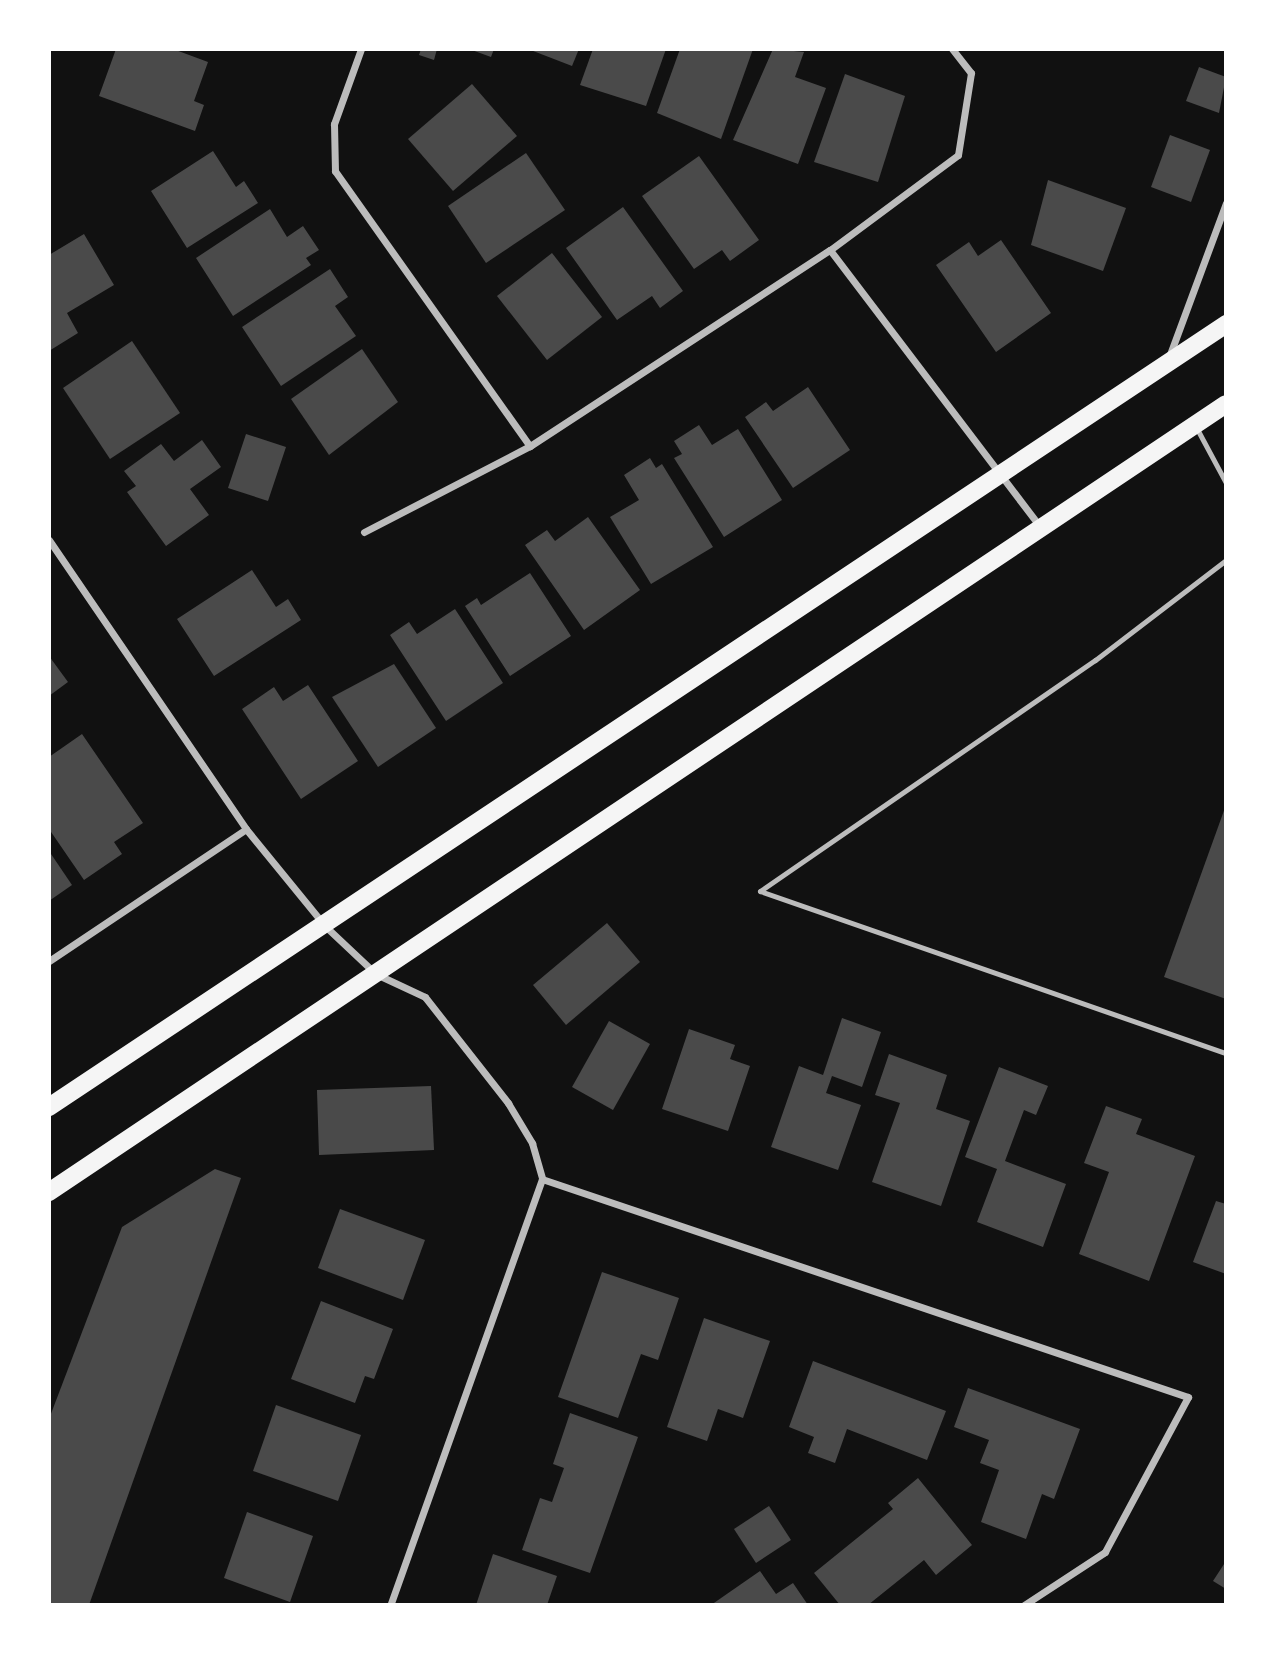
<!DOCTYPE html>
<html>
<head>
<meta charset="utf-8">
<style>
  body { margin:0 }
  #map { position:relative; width:1275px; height:1654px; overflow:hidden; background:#111; font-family:Inter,sans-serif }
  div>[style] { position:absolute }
  .building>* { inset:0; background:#4a4a4a }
  .service>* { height:5px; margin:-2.5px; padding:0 2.5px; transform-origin:2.5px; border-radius:2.5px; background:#bcbcbc }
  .minor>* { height:7px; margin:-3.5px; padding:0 3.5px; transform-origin:3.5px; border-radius:3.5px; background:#bcbcbc }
  .primary>* { height:18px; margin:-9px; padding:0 9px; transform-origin:9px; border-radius:9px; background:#f5f5f5 }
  span { translate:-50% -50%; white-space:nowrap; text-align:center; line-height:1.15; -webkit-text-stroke:5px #fff; paint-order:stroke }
  .frame { position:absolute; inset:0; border:51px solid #fff; pointer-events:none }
</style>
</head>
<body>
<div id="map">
  <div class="building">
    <div style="clip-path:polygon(116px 49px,173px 49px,208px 62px,194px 101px,204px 105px,195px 131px,99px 96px)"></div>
    <div style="clip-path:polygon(421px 49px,437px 49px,434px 60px,419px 55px)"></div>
    <div style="clip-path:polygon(469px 49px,494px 49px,491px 57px)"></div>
    <div style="clip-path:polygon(528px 49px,579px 49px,572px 66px)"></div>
    <div style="clip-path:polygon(593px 49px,666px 49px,646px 106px,580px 85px)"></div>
    <div style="clip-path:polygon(680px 49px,753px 49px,721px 139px,657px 113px)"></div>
    <div style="clip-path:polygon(773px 49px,804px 52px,795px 77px,826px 88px,798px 164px,733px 140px)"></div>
    <div style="clip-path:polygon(1199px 67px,1226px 77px,1219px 113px,1186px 101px)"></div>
    <div style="clip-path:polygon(845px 74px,905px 96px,878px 182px,814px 162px)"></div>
    <div style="clip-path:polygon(472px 84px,517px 136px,453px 191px,408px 139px)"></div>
    <div style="clip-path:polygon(1170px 135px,1210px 150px,1191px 202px,1151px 187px)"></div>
    <div style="clip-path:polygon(213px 151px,236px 187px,244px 181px,258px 203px,187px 248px,151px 191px)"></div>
    <div style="clip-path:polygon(526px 153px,565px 210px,486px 263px,448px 206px)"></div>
    <div style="clip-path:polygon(699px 156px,759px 240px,730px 261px,722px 250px,694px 269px,642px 196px)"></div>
    <div style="clip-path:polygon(1048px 180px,1126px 208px,1103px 271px,1031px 245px)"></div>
    <div style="clip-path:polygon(623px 207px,683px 291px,660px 308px,652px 296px,617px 320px,566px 248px)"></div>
    <div style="clip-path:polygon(270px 209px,287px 237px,303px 226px,319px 250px,306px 258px,311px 265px,233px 316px,196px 258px)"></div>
    <div style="clip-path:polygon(84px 234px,114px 285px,67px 313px,78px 333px,49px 351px,49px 255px)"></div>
    <div style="clip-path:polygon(1001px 240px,1051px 313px,996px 352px,936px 265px,969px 242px,978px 256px)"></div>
    <div style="clip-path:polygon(552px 253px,602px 317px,547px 360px,497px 296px)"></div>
    <div style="clip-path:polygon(330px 269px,348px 297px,335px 306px,356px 336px,281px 386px,242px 327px)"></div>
    <div style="clip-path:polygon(132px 341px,180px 413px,110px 459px,63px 388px)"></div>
    <div style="clip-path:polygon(362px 349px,398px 402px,329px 455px,291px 399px)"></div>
    <div style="clip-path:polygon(808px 387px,850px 450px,793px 488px,745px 417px,766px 402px,773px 411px)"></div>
    <div style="clip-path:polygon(699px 425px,712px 445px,738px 429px,782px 500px,724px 537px,674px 458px,682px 454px,674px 441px)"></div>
    <div style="clip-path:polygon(246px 434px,286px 447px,268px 501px,228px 488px)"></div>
    <div style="clip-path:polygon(202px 440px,221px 467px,190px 489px,209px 515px,166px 546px,127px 492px,136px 486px,124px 471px,161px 444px,174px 461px)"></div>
    <div style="clip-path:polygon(650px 458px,656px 468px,662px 464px,713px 547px,651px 584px,610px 517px,639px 500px,624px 475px)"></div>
    <div style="clip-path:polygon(588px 517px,640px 590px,584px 630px,525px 545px,547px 530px,555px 541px)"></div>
    <div style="clip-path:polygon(252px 570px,276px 607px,288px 599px,301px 620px,214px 676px,177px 619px)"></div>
    <div style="clip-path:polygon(530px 573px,571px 636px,510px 676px,465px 606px,477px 598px,481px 605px)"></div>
    <div style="clip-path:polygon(455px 609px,503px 683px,446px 721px,390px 635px,409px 622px,417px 634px)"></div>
    <div style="clip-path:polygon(49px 656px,68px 682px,49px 696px)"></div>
    <div style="clip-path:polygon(394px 664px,436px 728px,378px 767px,332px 697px)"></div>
    <div style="clip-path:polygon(308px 685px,358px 761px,301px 799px,242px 709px,274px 687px,283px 701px)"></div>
    <div style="clip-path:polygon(82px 734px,143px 823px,114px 842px,122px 854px,84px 880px,49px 829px,49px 757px)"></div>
    <div style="clip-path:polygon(1226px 805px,1226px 999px,1164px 977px)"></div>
    <div style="clip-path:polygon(49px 851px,72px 885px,49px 901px)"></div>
    <div style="clip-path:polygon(607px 923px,640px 962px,566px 1025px,533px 985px)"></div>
    <div style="clip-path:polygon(842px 1018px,881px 1032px,862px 1087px,832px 1076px,826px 1093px,861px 1105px,838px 1170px,771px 1147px,799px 1066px,823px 1075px)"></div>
    <div style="clip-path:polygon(609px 1021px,650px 1044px,613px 1110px,572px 1087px)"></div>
    <div style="clip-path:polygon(689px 1029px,735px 1045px,730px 1059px,750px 1066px,728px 1131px,662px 1109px)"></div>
    <div style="clip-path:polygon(889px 1054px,947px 1075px,936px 1109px,970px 1121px,941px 1206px,872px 1182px,900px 1103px,875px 1095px)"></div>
    <div style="clip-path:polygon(999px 1067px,1048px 1086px,1036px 1115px,1024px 1110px,1005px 1161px,1066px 1184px,1043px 1247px,977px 1222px,997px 1169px,965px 1157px)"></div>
    <div style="clip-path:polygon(431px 1086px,434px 1150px,319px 1155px,317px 1090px)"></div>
    <div style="clip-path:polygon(1106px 1106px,1142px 1119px,1136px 1134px,1195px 1156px,1149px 1281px,1079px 1254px,1109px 1172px,1084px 1163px)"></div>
    <div style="clip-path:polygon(215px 1169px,241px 1178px,89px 1605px,49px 1605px,49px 1419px,122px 1227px)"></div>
    <div style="clip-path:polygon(1216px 1201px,1226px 1204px,1226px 1274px,1193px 1262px)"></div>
    <div style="clip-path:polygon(340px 1209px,425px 1240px,403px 1300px,318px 1268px)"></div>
    <div style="clip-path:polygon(602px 1272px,679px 1298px,658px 1360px,641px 1354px,618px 1418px,558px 1397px)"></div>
    <div style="clip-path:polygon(321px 1301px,393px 1329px,374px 1379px,365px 1376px,355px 1403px,291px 1379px)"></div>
    <div style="clip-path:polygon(704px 1318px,770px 1341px,743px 1418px,718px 1409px,707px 1441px,667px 1427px)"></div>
    <div style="clip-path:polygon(813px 1361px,946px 1411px,927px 1460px,847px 1429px,835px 1463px,808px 1453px,814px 1437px,789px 1427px)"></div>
    <div style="clip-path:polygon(968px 1388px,1080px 1429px,1054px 1499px,1042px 1494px,1026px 1539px,981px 1522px,999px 1470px,980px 1463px,989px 1440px,954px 1427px)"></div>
    <div style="clip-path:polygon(276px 1405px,361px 1435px,338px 1501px,253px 1471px)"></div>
    <div style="clip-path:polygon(570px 1413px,638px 1437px,590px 1573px,522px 1550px,540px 1498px,552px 1502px,564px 1468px,553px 1464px)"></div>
    <div style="clip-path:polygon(918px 1478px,972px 1545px,936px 1575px,924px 1560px,868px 1605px,840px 1605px,814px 1573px,893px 1509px,888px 1503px)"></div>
    <div style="clip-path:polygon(769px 1506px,791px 1540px,756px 1563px,734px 1529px)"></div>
    <div style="clip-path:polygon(247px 1512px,313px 1536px,290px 1602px,224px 1578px)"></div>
    <div style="clip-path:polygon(493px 1554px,557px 1576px,547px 1605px,476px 1605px)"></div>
    <div style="clip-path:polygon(1226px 1561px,1226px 1589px,1213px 1581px)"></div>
    <div style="clip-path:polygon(760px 1571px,776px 1594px,793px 1583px,808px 1605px,711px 1605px)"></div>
  </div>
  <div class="service">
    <div style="left:1196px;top:427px;width:64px;rotate:61.8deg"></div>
    <div style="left:1226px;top:560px;width:165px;rotate:142.6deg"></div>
    <div style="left:1095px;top:660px;width:407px;rotate:145.4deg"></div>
    <div style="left:760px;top:891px;width:493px;rotate:19.2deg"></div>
  </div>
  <div class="minor">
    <div style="left:361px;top:49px;width:80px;rotate:109.8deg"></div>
    <div style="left:334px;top:124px;width:47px;rotate:88.8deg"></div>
    <div style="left:335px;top:171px;width:337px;rotate:54.7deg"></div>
    <div style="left:830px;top:250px;width:349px;rotate:52.8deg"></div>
    <div style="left:1169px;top:357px;width:164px;rotate:-69.7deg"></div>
    <div style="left:364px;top:532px;width:187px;rotate:-27.4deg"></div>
    <div style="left:530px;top:446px;width:358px;rotate:-33.2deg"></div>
    <div style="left:830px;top:250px;width:159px;rotate:-36.6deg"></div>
    <div style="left:958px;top:155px;width:83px;rotate:-81deg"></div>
    <div style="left:971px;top:73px;width:31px;rotate:-128deg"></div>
    <div style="left:49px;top:540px;width:350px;rotate:55.7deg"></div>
    <div style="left:246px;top:829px;width:125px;rotate:50.8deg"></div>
    <div style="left:325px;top:926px;width:70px;rotate:43.3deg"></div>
    <div style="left:376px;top:974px;width:54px;rotate:25.1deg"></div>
    <div style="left:425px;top:997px;width:135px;rotate:51.9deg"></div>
    <div style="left:508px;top:1103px;width:47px;rotate:59deg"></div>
    <div style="left:532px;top:1143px;width:37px;rotate:74deg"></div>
    <div style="left:542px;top:1179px;width:452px;rotate:109.6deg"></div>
    <div style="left:49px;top:961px;width:237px;rotate:-33.8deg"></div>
    <div style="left:542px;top:1179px;width:682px;rotate:18.65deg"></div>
    <div style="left:1188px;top:1397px;width:176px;rotate:118.2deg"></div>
    <div style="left:1105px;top:1552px;width:97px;rotate:146.8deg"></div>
  </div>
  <div class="primary">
    <div style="left:49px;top:1107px;width:1414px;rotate:-33.63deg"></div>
    <div style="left:49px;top:1192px;width:1416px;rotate:-33.8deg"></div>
  </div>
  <div class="frame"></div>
</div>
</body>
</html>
